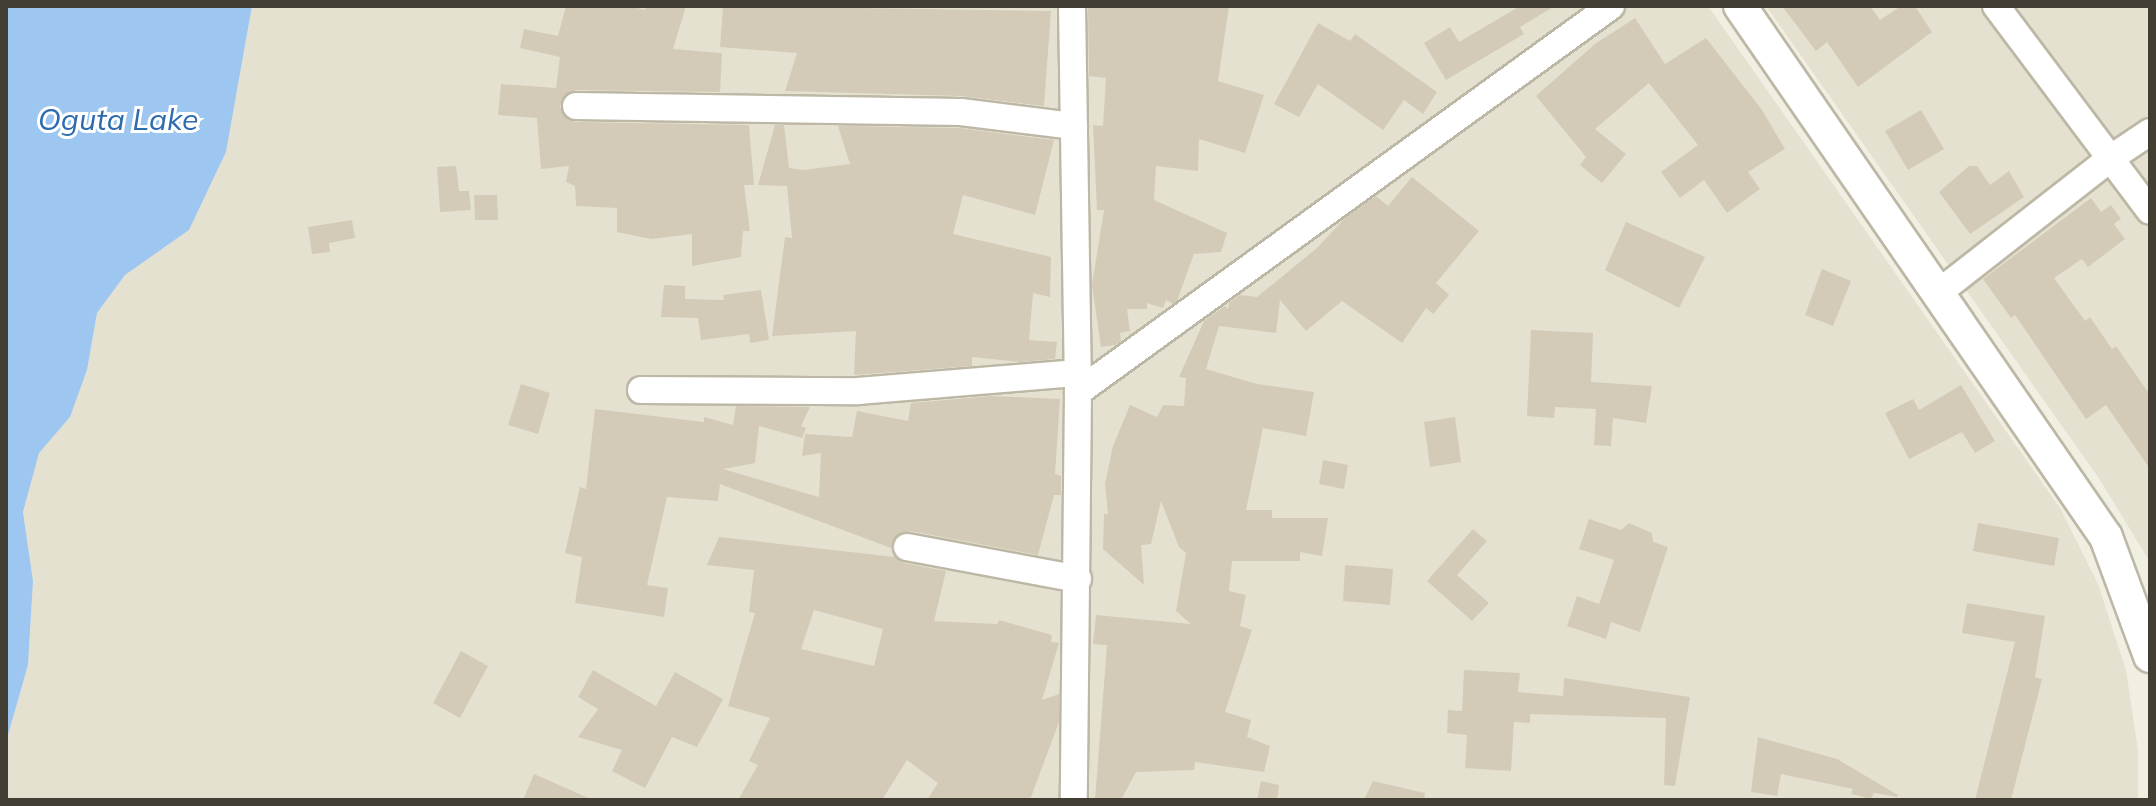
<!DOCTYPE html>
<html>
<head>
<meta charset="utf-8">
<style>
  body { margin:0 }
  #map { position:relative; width:2156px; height:806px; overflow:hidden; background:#f1eee2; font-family:Mulish,sans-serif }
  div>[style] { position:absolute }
  .residential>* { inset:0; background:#e5e1d0 }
  .water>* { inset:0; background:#9dc6f0 }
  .building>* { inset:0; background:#d3cbb8 }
  .roads { filter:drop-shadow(2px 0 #bdb7a5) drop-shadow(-2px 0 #bdb7a5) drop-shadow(0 2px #bdb7a5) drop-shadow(0 -2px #bdb7a5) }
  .minor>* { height:26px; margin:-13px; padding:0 13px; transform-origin:13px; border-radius:13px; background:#fff }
  .tertiary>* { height:32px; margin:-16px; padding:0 16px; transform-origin:16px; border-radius:16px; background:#fff }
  span { translate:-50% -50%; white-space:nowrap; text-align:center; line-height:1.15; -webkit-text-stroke:6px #fff; paint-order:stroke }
  .water-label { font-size:30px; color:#2d6aae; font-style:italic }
  .frame { position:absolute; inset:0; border:8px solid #433e33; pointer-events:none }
</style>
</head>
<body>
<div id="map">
  <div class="residential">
    <div style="clip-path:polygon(252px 6px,1708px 6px,2060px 508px,2098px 584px,2126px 670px,2138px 750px,2138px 800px,6px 800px,6px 742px,28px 665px,33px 581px,23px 512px,39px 452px,70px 417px,87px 370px,97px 313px,125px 275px,189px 230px,226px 152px)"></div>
    <div style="clip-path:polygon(1766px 6px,2150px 6px,2150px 562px,2100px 480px)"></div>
  </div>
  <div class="water">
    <div style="clip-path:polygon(6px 6px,252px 6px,226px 152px,189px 230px,125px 275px,97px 313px,87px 370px,70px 417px,39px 453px,23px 512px,33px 581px,28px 665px,6px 742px)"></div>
  </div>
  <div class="building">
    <div style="clip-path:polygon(566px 6px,629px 6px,645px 10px,646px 6px,686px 6px,673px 49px,722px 53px,720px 92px,576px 90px,563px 97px,560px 107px,567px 119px,576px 122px,749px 125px,754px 185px,744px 185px,750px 231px,743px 231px,741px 257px,692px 266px,692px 234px,651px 239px,617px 232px,617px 208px,576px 206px,575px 186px,566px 182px,569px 166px,541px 169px,537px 118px,498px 115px,501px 84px,556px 88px,560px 57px,520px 48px,524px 29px,558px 36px)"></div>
    <div style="clip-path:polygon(723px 6px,1051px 11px,1044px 106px,961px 96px,785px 91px,797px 53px,720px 47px)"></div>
    <div style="clip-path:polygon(1088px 6px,1229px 6px,1218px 81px,1264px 95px,1245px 153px,1199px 139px,1198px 171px,1156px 166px,1154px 200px,1227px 233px,1221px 252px,1194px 254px,1177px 301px,1173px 304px,1166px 300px,1163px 308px,1147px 303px,1147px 309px,1127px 309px,1130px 331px,1120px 333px,1121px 341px,1115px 345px,1101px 347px,1092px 285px,1104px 210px,1097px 210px,1093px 125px,1103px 126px,1106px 78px,1089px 76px)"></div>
    <div style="clip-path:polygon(1520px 6px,1555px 6px,1520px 27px,1524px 34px,1446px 80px,1424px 43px,1450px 27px,1459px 42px)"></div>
    <div style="clip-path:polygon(1782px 6px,1870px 6px,1880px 20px,1901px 6px,1915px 6px,1932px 32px,1858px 87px,1827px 42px,1816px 51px)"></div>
    <div style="clip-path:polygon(1635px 18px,1665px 64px,1706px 38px,1762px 110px,1785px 149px,1748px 172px,1760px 189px,1727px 213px,1704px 180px,1680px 198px,1661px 172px,1698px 145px,1649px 83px,1595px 129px,1626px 154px,1602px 183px,1580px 165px,1586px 157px,1536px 96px,1595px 44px)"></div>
    <div style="clip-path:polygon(1318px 23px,1350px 41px,1355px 34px,1437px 92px,1423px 114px,1404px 100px,1383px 130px,1318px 84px,1299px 117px,1274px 104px)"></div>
    <div style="clip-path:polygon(1921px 110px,1944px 149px,1908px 170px,1885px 131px)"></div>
    <div style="clip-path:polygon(775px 125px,784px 125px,789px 168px,803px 170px,850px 164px,838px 126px,960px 128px,1054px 140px,1035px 215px,963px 195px,953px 234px,1051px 257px,1050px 297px,1033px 293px,1029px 340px,1057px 342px,1055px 359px,1020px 362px,972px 357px,972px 366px,854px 375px,856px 331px,772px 336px,785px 237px,792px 238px,787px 186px,758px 185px)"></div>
    <div style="clip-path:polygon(456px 166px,459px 191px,469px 191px,471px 210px,440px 212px,437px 167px)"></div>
    <div style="clip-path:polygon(1969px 166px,1977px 166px,1990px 185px,2009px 171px,2024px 197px,1970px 234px,1939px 192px)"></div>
    <div style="clip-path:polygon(1412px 177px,1479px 231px,1436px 283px,1449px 295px,1433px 314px,1426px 308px,1402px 343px,1342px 301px,1306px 331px,1280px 300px,1276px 333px,1219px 326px,1206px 369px,1257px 384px,1314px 392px,1306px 436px,1263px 428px,1246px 510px,1272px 510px,1272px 518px,1328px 518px,1322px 556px,1300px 552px,1300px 561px,1232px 561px,1229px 591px,1246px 595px,1240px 626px,1252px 630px,1225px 712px,1251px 720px,1247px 737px,1270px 746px,1264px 772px,1195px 762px,1194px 770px,1136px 772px,1121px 800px,1095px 800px,1107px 645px,1093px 644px,1096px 615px,1191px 624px,1176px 611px,1186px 553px,1179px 547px,1161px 501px,1151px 544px,1141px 545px,1144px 585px,1103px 549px,1104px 514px,1108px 514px,1105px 484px,1113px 446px,1130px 405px,1157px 417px,1163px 405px,1184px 406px,1186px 378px,1179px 377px,1204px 321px,1225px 306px,1228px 309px,1229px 303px,1240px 295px,1257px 297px,1317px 248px,1344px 219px,1376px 196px,1388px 206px)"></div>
    <div style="clip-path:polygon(474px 195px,497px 195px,498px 220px,475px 220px)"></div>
    <div style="clip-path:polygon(2091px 198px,2101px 212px,2111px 205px,2121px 219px,2114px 224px,2125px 239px,2088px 267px,2082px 259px,2054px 278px,2085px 321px,2090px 317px,2112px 349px,2116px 346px,2150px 395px,2150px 469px,2106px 405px,2086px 419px,2015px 315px,2011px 318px,1983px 279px)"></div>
    <div style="clip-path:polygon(352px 220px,355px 238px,329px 243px,330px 252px,312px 254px,308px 227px)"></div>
    <div style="clip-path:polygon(1626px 222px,1705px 257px,1679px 308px,1605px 270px)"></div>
    <div style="clip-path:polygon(1822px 269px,1851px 281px,1833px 326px,1805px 315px)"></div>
    <div style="clip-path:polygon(664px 285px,685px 286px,685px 299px,724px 300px,723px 295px,761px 290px,769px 340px,750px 343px,749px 334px,701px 340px,698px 318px,661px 317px)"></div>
    <div style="clip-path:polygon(1531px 330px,1593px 333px,1591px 382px,1652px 386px,1646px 423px,1613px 418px,1611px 446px,1594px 445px,1596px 409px,1555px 407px,1554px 418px,1527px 416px)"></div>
    <div style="clip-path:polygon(521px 384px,550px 393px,538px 434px,508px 425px)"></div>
    <div style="clip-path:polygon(1961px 385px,1995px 441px,1975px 453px,1962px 432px,1909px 459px,1885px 413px,1913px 399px,1919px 410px)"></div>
    <div style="clip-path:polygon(992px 396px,1060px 399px,1055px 474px,1061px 476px,1061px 495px,1054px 495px,1038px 555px,910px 531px,895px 536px,891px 548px,720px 484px,718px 501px,667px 497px,647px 585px,668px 588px,664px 617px,575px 603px,582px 557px,565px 553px,580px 487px,586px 489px,595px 409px,704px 422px,704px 417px,733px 425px,736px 406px,810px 407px,801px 426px,806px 428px,802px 438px,759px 426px,755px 463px,723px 469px,819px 497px,821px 453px,802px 456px,805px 434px,852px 437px,857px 411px,908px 421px,911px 403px)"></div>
    <div style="clip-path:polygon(1455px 417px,1461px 462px,1430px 467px,1424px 422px)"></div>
    <div style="clip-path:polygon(1323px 460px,1348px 465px,1344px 489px,1319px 484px)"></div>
    <div style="clip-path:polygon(1589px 519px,1621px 530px,1629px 523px,1652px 533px,1653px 542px,1668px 547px,1640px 632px,1611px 622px,1606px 639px,1567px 626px,1577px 596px,1599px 604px,1614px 560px,1579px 549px)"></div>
    <div style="clip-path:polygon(1978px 523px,2059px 538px,2054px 566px,1973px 551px)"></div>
    <div style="clip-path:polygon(1473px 529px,1487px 541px,1457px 575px,1489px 603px,1472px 621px,1427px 581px)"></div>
    <div style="clip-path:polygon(evenodd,719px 537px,895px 557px,904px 563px,946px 571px,934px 621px,997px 624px,999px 620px,1052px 635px,1051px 642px,1059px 643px,1042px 700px,1059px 694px,1059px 722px,1030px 800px,927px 800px,938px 783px,907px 760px,882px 800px,738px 800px,758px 765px,749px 761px,770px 718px,728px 706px,755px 613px,749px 612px,754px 570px,707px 565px,719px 537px,814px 610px,883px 629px,874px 666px,801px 649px,814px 610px)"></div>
    <div style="clip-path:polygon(1345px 565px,1393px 569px,1390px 605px,1343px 601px)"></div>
    <div style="clip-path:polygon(1967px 603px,2045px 616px,2035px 677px,2042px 679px,2011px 800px,1975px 800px,2015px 642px,1962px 633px)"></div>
    <div style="clip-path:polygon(461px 651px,488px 666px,460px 718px,433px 703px)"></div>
    <div style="clip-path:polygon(593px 670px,656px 706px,675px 672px,723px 699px,697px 747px,672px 737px,645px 788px,612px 771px,622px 750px,578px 737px,598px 709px,578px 697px)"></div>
    <div style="clip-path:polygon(1464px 670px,1520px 673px,1518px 692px,1563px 696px,1564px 678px,1690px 697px,1675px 786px,1664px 785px,1666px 718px,1530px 714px,1530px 723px,1514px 722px,1511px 771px,1465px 768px,1467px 735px,1447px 733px,1448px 710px,1462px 711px)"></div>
    <div style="clip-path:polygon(1758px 737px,1837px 759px,1898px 795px,1897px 797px,1874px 793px,1871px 799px,1851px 794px,1853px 789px,1781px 774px,1777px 796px,1751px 792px)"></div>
    <div style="clip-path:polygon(534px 774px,593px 800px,523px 800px)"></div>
    <div style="clip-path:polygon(1261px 781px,1279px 785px,1277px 800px,1257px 800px)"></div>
    <div style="clip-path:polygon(1373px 781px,1425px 793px,1424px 800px,1364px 800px)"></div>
  </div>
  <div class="roads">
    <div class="minor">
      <div style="left:1072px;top:6px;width:386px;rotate:89.1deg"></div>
      <div style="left:1078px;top:392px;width:408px;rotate:90.6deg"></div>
      <div style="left:1996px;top:6px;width:256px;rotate:53.1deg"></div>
      <div style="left:576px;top:106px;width:385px;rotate:0.9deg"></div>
      <div style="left:961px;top:112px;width:114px;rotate:7.1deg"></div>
      <div style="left:1938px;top:293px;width:219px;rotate:-38deg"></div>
      <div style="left:2111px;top:158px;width:47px;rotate:-33.7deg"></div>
      <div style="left:641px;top:390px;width:217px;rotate:0.3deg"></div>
      <div style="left:858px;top:391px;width:221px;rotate:-4.7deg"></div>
      <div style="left:1078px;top:392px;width:658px;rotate:-35.91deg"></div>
      <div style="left:907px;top:547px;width:174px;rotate:10.6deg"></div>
    </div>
    <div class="tertiary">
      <div style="left:1740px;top:6px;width:645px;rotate:55.42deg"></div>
      <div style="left:2106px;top:537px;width:127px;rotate:69.7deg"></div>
    </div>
  </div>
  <div class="water-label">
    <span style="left:118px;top:119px">Oguta Lake</span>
  </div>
  <div class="frame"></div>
</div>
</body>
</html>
